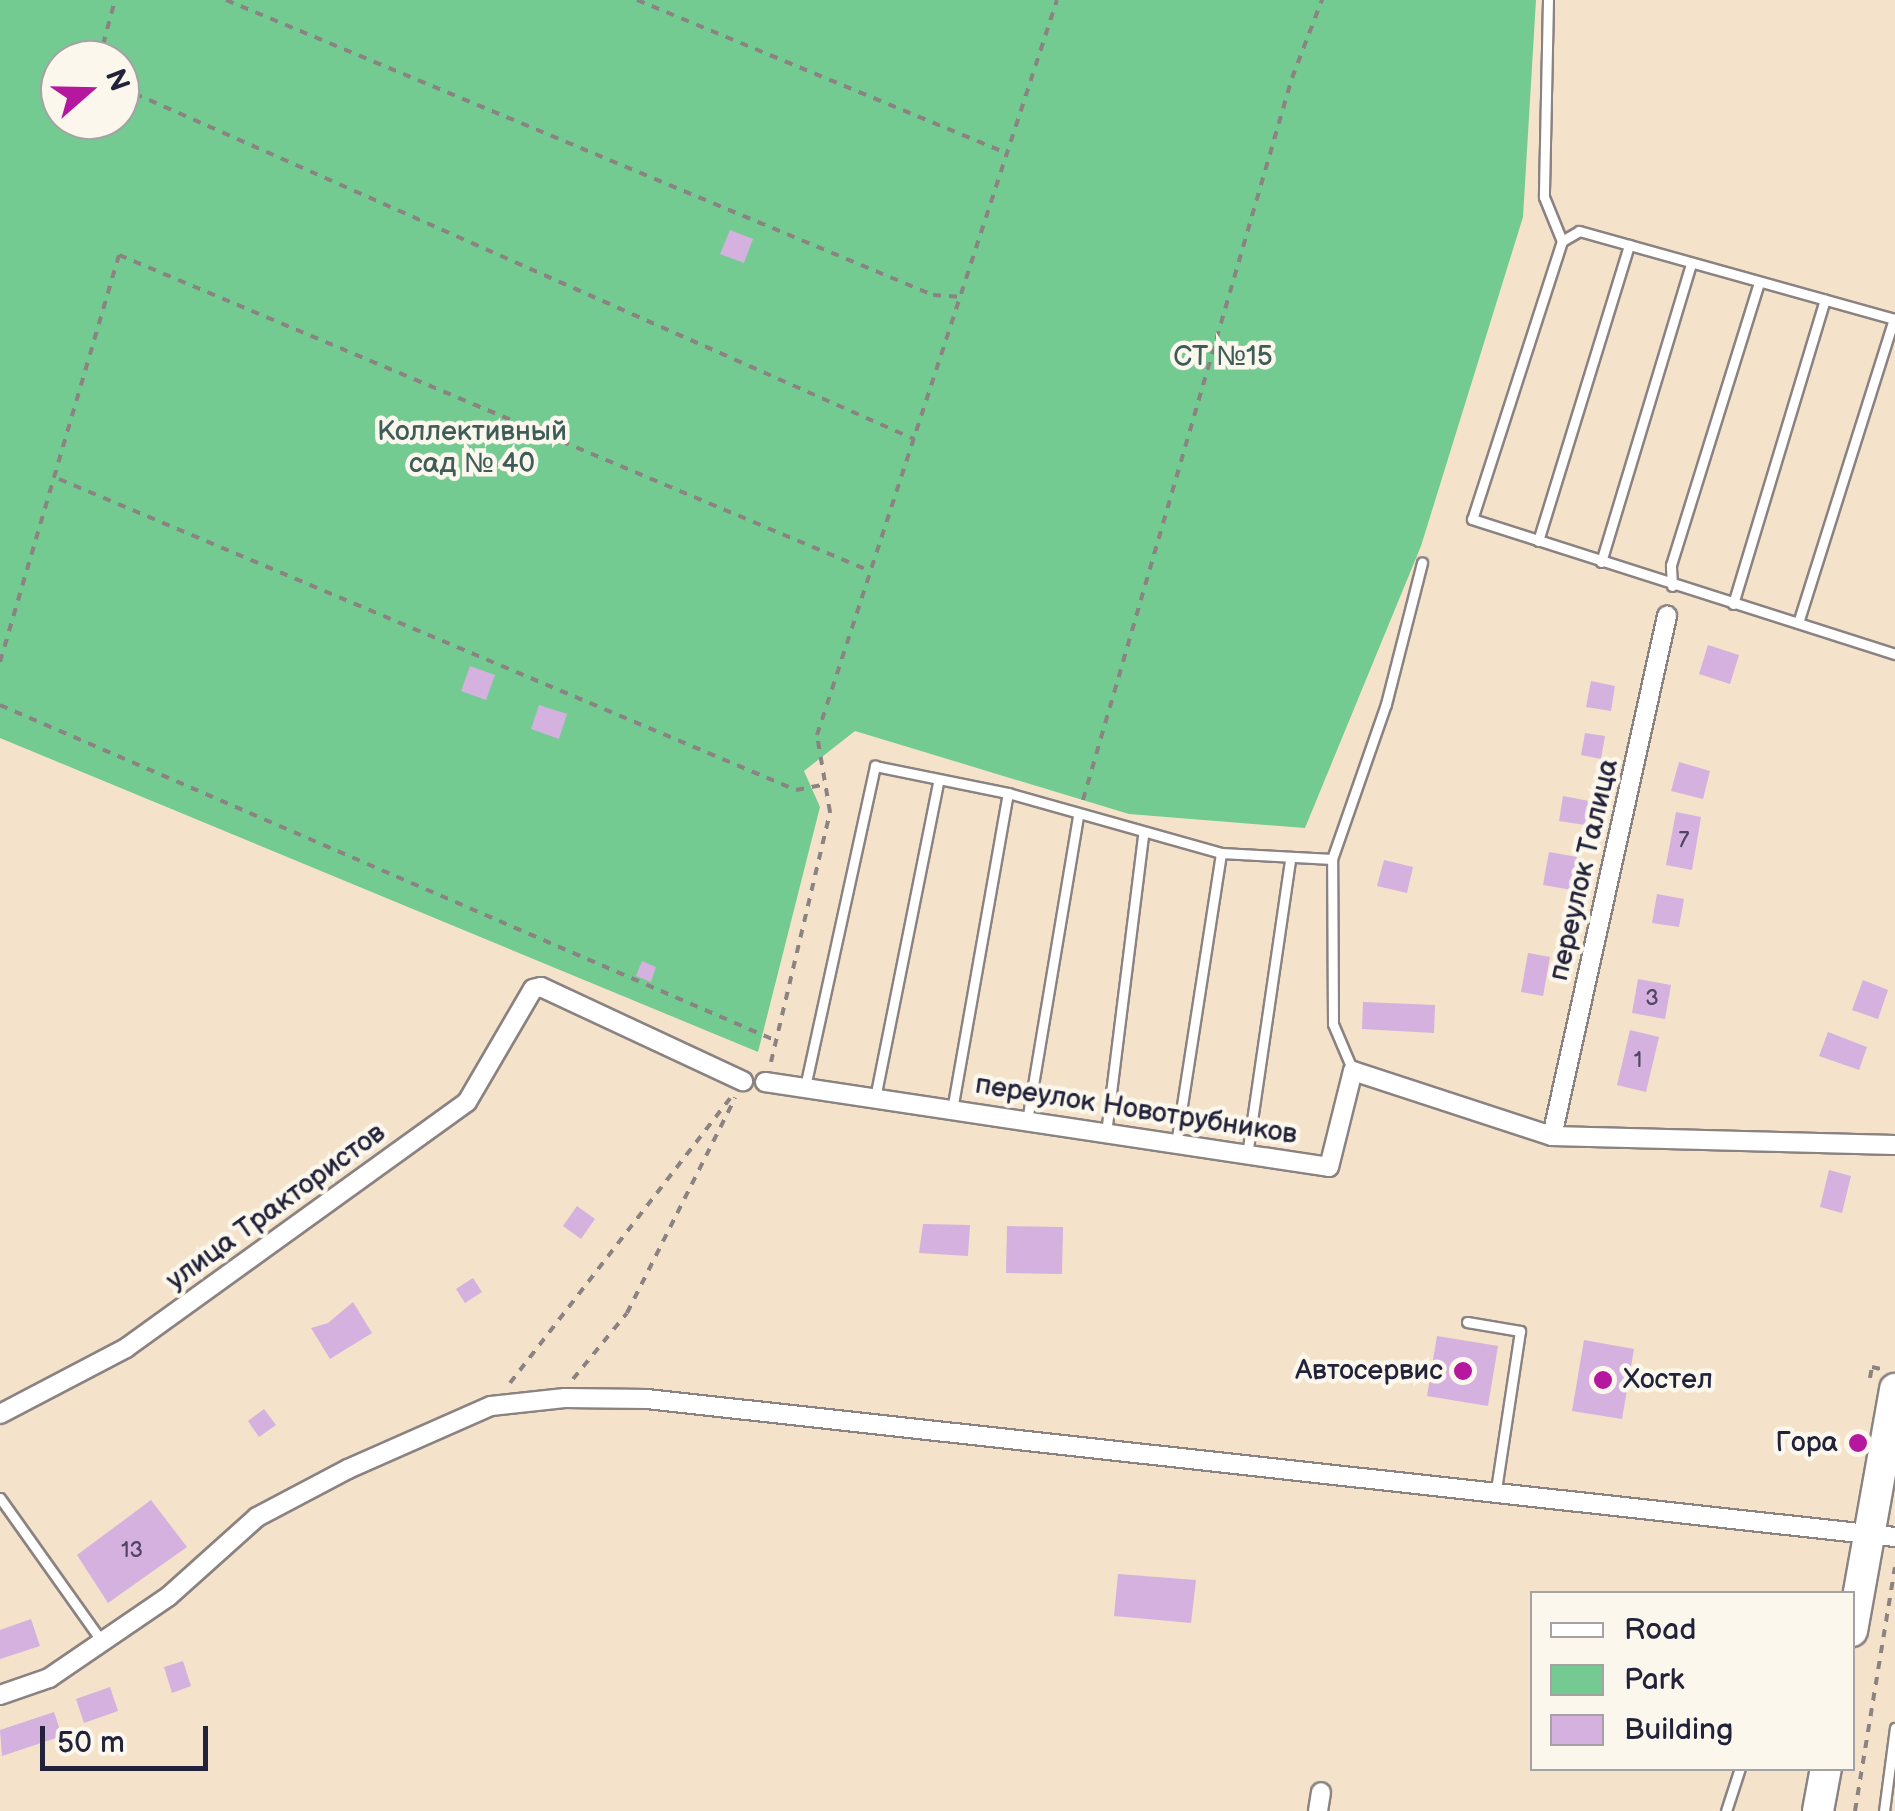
<!DOCTYPE html>
<html>
<head>
<meta charset="utf-8">
<style>
  body { margin:0 }
  #map { position:relative; width:1895px; height:1811px; overflow:hidden; background:#f4e3ca; font-family:"Balsamiq Sans",sans-serif }
  div>[style] { position:absolute }
  .green>* { inset:0; background:#73cb91 }
  .building>* { inset:0; background:#d4b1de }
  .path>* { height:4px; margin-top:-2px; transform-origin:0; background:repeating-linear-gradient(90deg,#8b8282 0 8px,transparent 0 16px) }
  .roads { filter:drop-shadow(2px 0 #8b8282) drop-shadow(-2px 0 #8b8282) drop-shadow(0 2px #8b8282) drop-shadow(0 -2px #8b8282) }
  .service>* { height:9px; margin:-4.5px; padding:0 4.5px; transform-origin:4.5px; border-radius:4.5px; background:#fff }
  .minor>* { height:18px; margin:-9px; padding:0 9px; transform-origin:9px; border-radius:9px; background:#fff }
  .primary>* { height:30px; margin:-15px; padding:0 15px; transform-origin:15px; border-radius:15px; background:#fff }
  .dots>* { width:28px; height:28px; translate:-50% -50%; box-sizing:border-box; border:5px solid #fbf7ec; border-radius:50% }
  span { translate:-50% -50%; white-space:nowrap; text-align:center; line-height:1.15; -webkit-text-stroke:9px #fbf7ec; paint-order:stroke }
  .number-label { font-size:22px; color:#4e4664 }
  .number-label span { -webkit-text-stroke-width:0 }
  .park-label { font-size:28px; color:#3e5d59 }
  .street-label { font-size:28px; color:#22223b }
  .poi-label { font-size:28px; color:#22223b }
  .right { translate:-100% -50%; text-align:right }
  .left { translate:0 -50%; text-align:left }
  .legend { position:absolute; left:1530px; top:1591px; width:325px; height:180px; box-sizing:border-box; background:#fbf7ec; border:2px solid #a4a2a5; margin:0; padding:12px 18px; list-style:none; font-size:30px; color:#22223b }
  .legend li { display:flex; align-items:center; gap:20px; height:50px }
  .legend b { width:50px; border:2px solid #a4a2a5 }
  .north { position:absolute; left:40px; top:40px; width:100px; height:100px; box-sizing:border-box; background:#fbf7ec; border:2px solid #a4a2a5; border-radius:50%; rotate:70deg; font-size:28px; font-weight:700; line-height:40px; text-align:center; color:#22223b }
  .north::after { content:''; display:block; margin:auto; width:35px; height:45px; background:#b5179e; clip-path:polygon(50% 0,100% 100%,50% 72%,0 100%) }
  .scale { position:absolute; left:40px; top:1726px; width:168px; height:45px; box-sizing:border-box; border:5px solid #22223b; border-top:0; padding-left:12px; font-size:30px; line-height:35px; white-space:nowrap; color:#22223b; -webkit-text-stroke:8px #fbf7ec; paint-order:stroke }
</style>
</head>
<body>
<div id="map">
  <div class="green">
    <div style="clip-path:polygon(evenodd,0 0,1536px 0,1523px 217px,1421px 546px,1305px 828px,1129px 814px,855px 731px,804px 771px,820px 807px,758px 1052px,0 738px,0 0,60px 60px,120px 60px,120px 120px,60px 120px,60px 60px)"></div>
  </div>
  <div class="building">
    <div style="clip-path:polygon(730px 230px,753px 239px,744px 263px,720px 254px)"></div>
    <div style="clip-path:polygon(1708px 645px,1739px 655px,1730px 684px,1699px 674px)"></div>
    <div style="clip-path:polygon(470px 666px,495px 675px,486px 700px,461px 691px)"></div>
    <div style="clip-path:polygon(1591px 681px,1615px 686px,1611px 711px,1586px 707px)"></div>
    <div style="clip-path:polygon(539px 705px,567px 714px,559px 739px,531px 729px)"></div>
    <div style="clip-path:polygon(1585px 733px,1605px 736px,1601px 759px,1581px 755px)"></div>
    <div style="clip-path:polygon(1679px 762px,1710px 771px,1703px 799px,1671px 791px)"></div>
    <div style="clip-path:polygon(1563px 796px,1589px 801px,1585px 825px,1559px 821px)"></div>
    <div style="clip-path:polygon(1676px 812px,1701px 817px,1692px 870px,1666px 865px)"></div>
    <div style="clip-path:polygon(1549px 852px,1577px 857px,1572px 890px,1543px 885px)"></div>
    <div style="clip-path:polygon(1384px 860px,1413px 867px,1407px 893px,1377px 886px)"></div>
    <div style="clip-path:polygon(1657px 894px,1684px 899px,1679px 927px,1652px 923px)"></div>
    <div style="clip-path:polygon(1528px 953px,1550px 957px,1543px 996px,1521px 992px)"></div>
    <div style="clip-path:polygon(642px 961px,656px 967px,651px 982px,636px 976px)"></div>
    <div style="clip-path:polygon(1638px 979px,1671px 985px,1665px 1019px,1632px 1013px)"></div>
    <div style="clip-path:polygon(1863px 980px,1888px 990px,1878px 1019px,1852px 1010px)"></div>
    <div style="clip-path:polygon(1363px 1002px,1435px 1005px,1434px 1033px,1362px 1029px)"></div>
    <div style="clip-path:polygon(1630px 1030px,1659px 1037px,1646px 1092px,1617px 1085px)"></div>
    <div style="clip-path:polygon(1828px 1032px,1867px 1047px,1859px 1070px,1819px 1056px)"></div>
    <div style="clip-path:polygon(1829px 1170px,1851px 1176px,1842px 1213px,1820px 1207px)"></div>
    <div style="clip-path:polygon(577px 1206px,595px 1219px,581px 1239px,563px 1226px)"></div>
    <div style="clip-path:polygon(923px 1224px,970px 1225px,968px 1256px,919px 1253px)"></div>
    <div style="clip-path:polygon(1007px 1226px,1063px 1227px,1062px 1274px,1006px 1273px)"></div>
    <div style="clip-path:polygon(473px 1278px,482px 1292px,465px 1303px,456px 1289px)"></div>
    <div style="clip-path:polygon(353px 1302px,372px 1333px,330px 1359px,311px 1328px,328px 1323px)"></div>
    <div style="clip-path:polygon(1437px 1336px,1498px 1346px,1488px 1406px,1427px 1396px)"></div>
    <div style="clip-path:polygon(1584px 1340px,1634px 1349px,1622px 1419px,1572px 1411px)"></div>
    <div style="clip-path:polygon(264px 1409px,276px 1425px,259px 1437px,248px 1421px)"></div>
    <div style="clip-path:polygon(151px 1500px,187px 1547px,108px 1603px,77px 1555px)"></div>
    <div style="clip-path:polygon(1118px 1574px,1196px 1580px,1191px 1623px,1114px 1616px)"></div>
    <div style="clip-path:polygon(31px 1619px,40px 1646px,0 1659px,0 1630px)"></div>
    <div style="clip-path:polygon(183px 1661px,191px 1686px,172px 1693px,164px 1667px)"></div>
    <div style="clip-path:polygon(110px 1687px,118px 1711px,84px 1723px,76px 1699px)"></div>
    <div style="clip-path:polygon(54px 1712px,62px 1736px,2px 1756px,0 1730px)"></div>
  </div>
  <div class="path">
    <div style="left:226px;top:0;width:766px;rotate:22.65deg"></div>
    <div style="left:933px;top:295px;width:26px;rotate:4deg"></div>
    <div style="left:637px;top:0;width:400px;rotate:22.5deg"></div>
    <div style="left:99px;top:60px;width:62px;rotate:-75.1deg"></div>
    <div style="left:120px;top:87px;width:869px;rotate:23.91deg"></div>
    <div style="left:59px;top:479px;width:800px;rotate:22.88deg"></div>
    <div style="left:796px;top:790px;width:25px;rotate:-11deg"></div>
    <div style="left:0;top:662px;width:424px;rotate:-73.7deg"></div>
    <div style="left:119px;top:255px;width:815px;rotate:22.82deg"></div>
    <div style="left:0;top:705px;width:847px;rotate:23.39deg"></div>
    <div style="left:1083px;top:800px;width:752px;rotate:-73.86deg"></div>
    <div style="left:1292px;top:78px;width:84px;rotate:-69deg"></div>
    <div style="left:771px;top:1062px;width:257px;rotate:-76.7deg"></div>
    <div style="left:830px;top:812px;width:78px;rotate:-99.6deg"></div>
    <div style="left:817px;top:735px;width:773px;rotate:-71.92deg"></div>
    <div style="left:1870px;top:1378px;width:11px;rotate:-80deg"></div>
    <div style="left:1872px;top:1367px;width:9px;rotate:13deg"></div>
    <div style="left:573px;top:1379px;width:85px;rotate:-50.7deg"></div>
    <div style="left:627px;top:1313px;width:241px;rotate:-63.3deg"></div>
    <div style="left:510px;top:1383px;width:360px;rotate:-52.3deg"></div>
    <div style="left:1855px;top:1811px;width:247px;rotate:-80.7deg"></div>
  </div>
  <div class="roads">
    <div class="service">
      <div style="left:1548px;top:0;width:197px;rotate:91.2deg"></div>
      <div style="left:1544px;top:197px;width:48px;rotate:67.8deg"></div>
      <div style="left:1562px;top:241px;width:292px;rotate:107.9deg"></div>
      <div style="left:1472px;top:519px;width:444px;rotate:17.7deg"></div>
      <div style="left:1562px;top:241px;width:20px;rotate:-30deg"></div>
      <div style="left:1579px;top:231px;width:328px;rotate:15.6deg"></div>
      <div style="left:1538px;top:541px;width:310px;rotate:-72.9deg"></div>
      <div style="left:1601px;top:562px;width:312px;rotate:-73.2deg"></div>
      <div style="left:1672px;top:586px;width:21px;rotate:-93deg"></div>
      <div style="left:1671px;top:565px;width:296px;rotate:-72.7deg"></div>
      <div style="left:1733px;top:604px;width:318px;rotate:-73.2deg"></div>
      <div style="left:1798px;top:623px;width:319px;rotate:-72.5deg"></div>
      <div style="left:1353px;top:1071px;width:51px;rotate:-113.1deg"></div>
      <div style="left:1333px;top:1024px;width:165px;rotate:-90.3deg"></div>
      <div style="left:1332px;top:859px;width:164px;rotate:-70.8deg"></div>
      <div style="left:1386px;top:704px;width:146px;rotate:-75.7deg"></div>
      <div style="left:805px;top:1087px;width:329px;rotate:-77.7deg"></div>
      <div style="left:875px;top:766px;width:136px;rotate:11.5deg"></div>
      <div style="left:1008px;top:793px;width:221px;rotate:15.7deg"></div>
      <div style="left:1221px;top:853px;width:111px;rotate:3.1deg"></div>
      <div style="left:875px;top:1098px;width:325px;rotate:-78.7deg"></div>
      <div style="left:952px;top:1110px;width:322px;rotate:-80deg"></div>
      <div style="left:1027px;top:1121px;width:309px;rotate:-80.5deg"></div>
      <div style="left:1106px;top:1133px;width:300px;rotate:-82.9deg"></div>
      <div style="left:1176px;top:1144px;width:294px;rotate:-81.2deg"></div>
      <div style="left:1247px;top:1155px;width:297px;rotate:-81.7deg"></div>
      <div style="left:1467px;top:1322px;width:54px;rotate:9.6deg"></div>
      <div style="left:1520px;top:1331px;width:161px;rotate:98.6deg"></div>
      <div style="left:0;top:1498px;width:174px;rotate:54.6deg"></div>
      <div style="left:1726px;top:1811px;width:45px;rotate:-72deg"></div>
      <div style="left:1884px;top:1811px;width:84px;rotate:-82.5deg"></div>
    </div>
    <div class="minor">
      <div style="left:765px;top:1082px;width:570px;rotate:8.57deg"></div>
      <div style="left:1329px;top:1167px;width:99px;rotate:-76deg"></div>
      <div style="left:1353px;top:1071px;width:209px;rotate:18.1deg"></div>
      <div style="left:1552px;top:1136px;width:343px;rotate:1.5deg"></div>
      <div style="left:1552px;top:1136px;width:533px;rotate:-77.53deg"></div>
      <div style="left:0;top:1414px;width:142px;rotate:-27.6deg"></div>
      <div style="left:126px;top:1348px;width:420px;rotate:-35.8deg"></div>
      <div style="left:467px;top:1102px;width:131px;rotate:-59.7deg"></div>
      <div style="left:533px;top:989px;width:8px;rotate:-14deg"></div>
      <div style="left:541px;top:987px;width:223px;rotate:25deg"></div>
      <div style="left:0;top:1695px;width:52px;rotate:-19.1deg"></div>
      <div style="left:49px;top:1678px;width:145px;rotate:-34.3deg"></div>
      <div style="left:169px;top:1596px;width:118px;rotate:-41.9deg"></div>
      <div style="left:257px;top:1517px;width:103px;rotate:-27.8deg"></div>
      <div style="left:348px;top:1469px;width:156px;rotate:-23.8deg"></div>
      <div style="left:491px;top:1406px;width:74px;rotate:-6.2deg"></div>
      <div style="left:565px;top:1398px;width:82px;rotate:0.7deg"></div>
      <div style="left:647px;top:1399px;width:1256px;rotate:6.31deg"></div>
      <div style="left:1318px;top:1811px;width:19px;rotate:-81deg"></div>
    </div>
    <div class="primary">
      <div style="left:1852px;top:1631px;width:246px;rotate:-79.9deg"></div>
      <div style="left:1818px;top:1811px;width:44px;rotate:-79.5deg"></div>
    </div>
  </div>
  <div class="dots">
    <div style="left:1463px;top:1371px;background:#b5179e"></div>
    <div style="left:1603px;top:1380px;background:#b5179e"></div>
    <div style="left:1858px;top:1443px;background:#b5179e"></div>
  </div>
  <div class="number-label">
    <span style="left:1684px;top:841px">7</span>
    <span style="left:1652px;top:999px">3</span>
    <span style="left:1638px;top:1061px">1</span>
    <span style="left:132px;top:1551px">13</span>
  </div>
  <div class="park-label">
    <span style="left:1223px;top:357px">СТ №15</span>
    <span style="left:472px;top:448px">Коллективный<br>сад № 40</span>
  </div>
  <div class="street-label">
    <span style="left:1584px;top:870px;rotate:-77deg">переулок Талица</span>
    <span style="left:1136px;top:1110px;rotate:9deg">переулок Новотрубников</span>
    <span style="left:276px;top:1207px;rotate:-36deg">улица Трактористов</span>
  </div>
  <div class="poi-label">
    <span class="right" style="left:1443px;top:1371px">Автосервис</span>
    <span class="left" style="left:1623px;top:1380px">Хостел</span>
    <span class="right" style="left:1838px;top:1443px">Гора</span>
  </div>
  <ul class="legend">
  <li><b style="height:12px;background:#fff"></b>Road</li>
  <li><b style="height:28px;background:#73cb91"></b>Park</li>
  <li><b style="height:28px;background:#d4b1de"></b>Building</li>
  </ul>
  <div class="north">N</div>
  <div class="scale">50 m</div>
</div>
</body>
</html>
